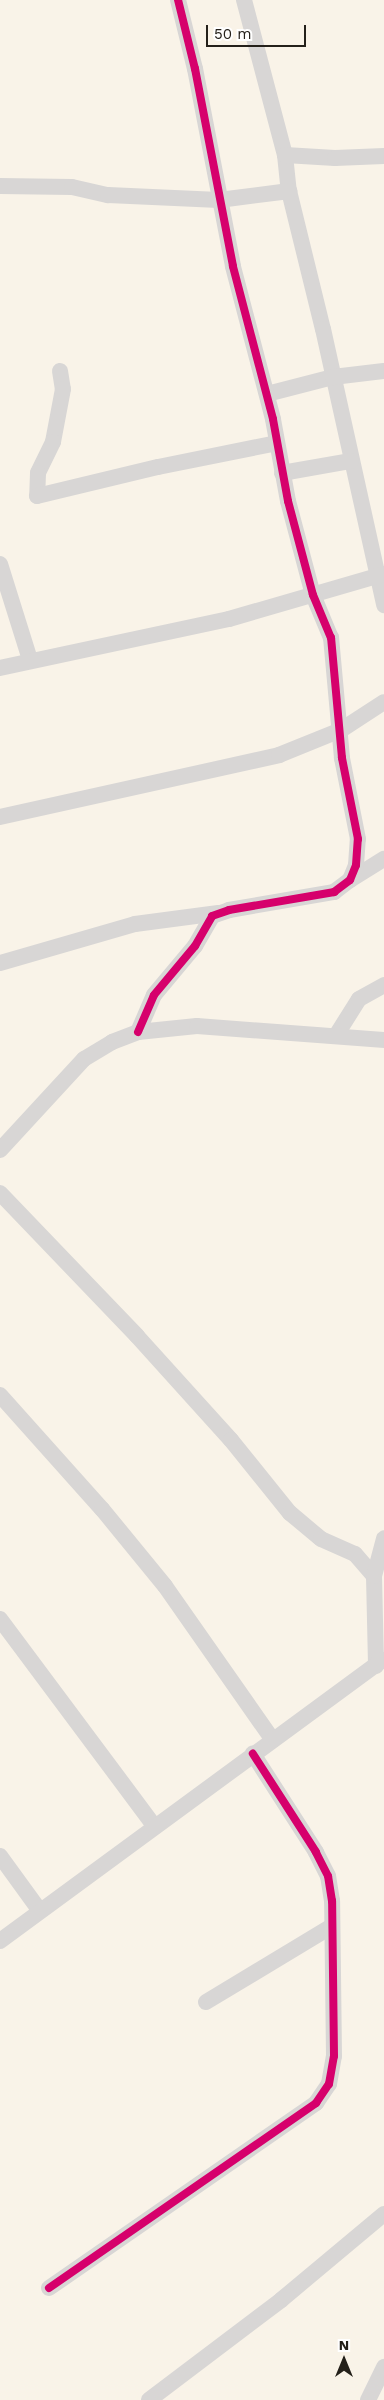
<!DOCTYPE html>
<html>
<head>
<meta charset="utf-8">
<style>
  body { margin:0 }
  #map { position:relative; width:384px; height:2400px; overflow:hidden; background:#f9f3e8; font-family:"Work Sans",sans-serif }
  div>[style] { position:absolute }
  .minor>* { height:16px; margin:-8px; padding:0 8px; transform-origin:8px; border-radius:8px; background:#d8d6d5 }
  .cycleway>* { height:8px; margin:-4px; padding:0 4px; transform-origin:4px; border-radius:4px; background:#d6006c }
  span { translate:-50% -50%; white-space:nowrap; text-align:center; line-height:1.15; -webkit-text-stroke:4px #fff; paint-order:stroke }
  .north { position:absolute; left:319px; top:2335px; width:50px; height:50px; -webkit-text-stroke:4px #fff; paint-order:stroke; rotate:0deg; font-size:14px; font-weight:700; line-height:20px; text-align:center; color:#24201a }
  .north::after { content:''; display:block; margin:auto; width:18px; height:22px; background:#24201a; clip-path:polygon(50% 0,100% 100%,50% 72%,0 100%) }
  .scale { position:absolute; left:206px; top:25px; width:100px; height:22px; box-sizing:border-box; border:2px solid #24201a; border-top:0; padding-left:6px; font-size:15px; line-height:18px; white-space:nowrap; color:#24201a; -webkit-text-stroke:4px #fff; paint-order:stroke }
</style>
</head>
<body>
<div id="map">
  <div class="minor">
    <div style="left:244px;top:0;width:160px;rotate:75.2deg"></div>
    <div style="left:285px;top:155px;width:36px;rotate:84deg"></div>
    <div style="left:289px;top:191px;width:142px;rotate:76.2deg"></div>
    <div style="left:323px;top:329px;width:283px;rotate:77.5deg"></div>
    <div style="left:285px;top:155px;width:50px;rotate:3.4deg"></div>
    <div style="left:335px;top:158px;width:49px;rotate:-2.3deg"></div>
    <div style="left:0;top:186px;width:72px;rotate:0.8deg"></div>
    <div style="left:72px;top:187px;width:37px;rotate:13deg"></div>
    <div style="left:108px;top:195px;width:111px;rotate:2.6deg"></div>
    <div style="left:219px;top:200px;width:71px;rotate:-7.3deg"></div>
    <div style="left:60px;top:371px;width:18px;rotate:81deg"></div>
    <div style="left:63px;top:389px;width:54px;rotate:100.7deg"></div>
    <div style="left:53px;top:442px;width:34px;rotate:116deg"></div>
    <div style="left:38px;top:473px;width:23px;rotate:92deg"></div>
    <div style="left:37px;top:496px;width:124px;rotate:-13.5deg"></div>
    <div style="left:158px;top:467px;width:121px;rotate:-11.4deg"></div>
    <div style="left:267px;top:394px;width:68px;rotate:-14.4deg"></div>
    <div style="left:333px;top:377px;width:51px;rotate:-6.7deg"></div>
    <div style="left:282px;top:473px;width:70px;rotate:-9.9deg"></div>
    <div style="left:0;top:564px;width:101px;rotate:72.6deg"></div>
    <div style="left:0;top:668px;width:234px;rotate:-12.1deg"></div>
    <div style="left:229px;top:619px;width:161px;rotate:-16.2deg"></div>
    <div style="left:0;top:817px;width:286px;rotate:-12.5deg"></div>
    <div style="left:279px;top:755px;width:67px;rotate:-22deg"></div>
    <div style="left:341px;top:730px;width:51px;rotate:-33.1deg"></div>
    <div style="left:350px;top:880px;width:40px;rotate:-32deg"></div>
    <div style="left:0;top:963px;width:141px;rotate:-16.1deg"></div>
    <div style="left:135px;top:924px;width:84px;rotate:-7.5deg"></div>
    <div style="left:138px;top:1032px;width:40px;rotate:-66.6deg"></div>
    <div style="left:154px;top:995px;width:64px;rotate:-50.1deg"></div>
    <div style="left:195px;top:946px;width:34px;rotate:-60deg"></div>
    <div style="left:212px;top:916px;width:18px;rotate:-19deg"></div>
    <div style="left:229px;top:910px;width:107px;rotate:-9.7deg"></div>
    <div style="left:334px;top:892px;width:20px;rotate:-37deg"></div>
    <div style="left:350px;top:880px;width:16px;rotate:-68deg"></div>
    <div style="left:356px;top:865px;width:26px;rotate:-86deg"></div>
    <div style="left:358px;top:839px;width:83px;rotate:-101.2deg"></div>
    <div style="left:342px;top:758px;width:121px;rotate:-95.2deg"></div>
    <div style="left:331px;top:638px;width:47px;rotate:-112.7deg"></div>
    <div style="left:313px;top:595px;width:97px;rotate:-104.9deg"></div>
    <div style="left:288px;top:501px;width:83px;rotate:-100.4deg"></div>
    <div style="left:273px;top:419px;width:158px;rotate:-104.7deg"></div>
    <div style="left:233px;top:266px;width:201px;rotate:-100.9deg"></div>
    <div style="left:195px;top:69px;width:71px;rotate:-103.8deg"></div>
    <div style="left:337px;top:1034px;width:41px;rotate:-57.8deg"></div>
    <div style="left:359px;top:999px;width:29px;rotate:-29deg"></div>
    <div style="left:0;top:1150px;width:124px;rotate:-47.3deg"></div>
    <div style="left:84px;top:1059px;width:33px;rotate:-31deg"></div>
    <div style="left:112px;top:1042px;width:28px;rotate:-21deg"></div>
    <div style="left:138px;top:1032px;width:59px;rotate:-5.8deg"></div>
    <div style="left:197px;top:1026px;width:188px;rotate:4.3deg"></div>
    <div style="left:0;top:1193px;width:198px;rotate:46.2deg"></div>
    <div style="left:137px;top:1336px;width:140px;rotate:47.9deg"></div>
    <div style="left:231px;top:1440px;width:94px;rotate:51.1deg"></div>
    <div style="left:290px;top:1513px;width:40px;rotate:40deg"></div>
    <div style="left:321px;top:1539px;width:37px;rotate:24deg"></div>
    <div style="left:355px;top:1554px;width:29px;rotate:49deg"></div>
    <div style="left:374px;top:1576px;width:90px;rotate:88.7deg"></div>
    <div style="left:0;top:1395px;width:153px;rotate:48.2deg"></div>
    <div style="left:102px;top:1509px;width:99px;rotate:50.7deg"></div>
    <div style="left:165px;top:1586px;width:188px;rotate:55deg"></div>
    <div style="left:374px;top:1576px;width:39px;rotate:-75deg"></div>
    <div style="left:0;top:1619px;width:259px;rotate:53.3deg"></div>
    <div style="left:0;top:1856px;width:68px;rotate:54deg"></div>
    <div style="left:0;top:1941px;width:475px;rotate:-36.3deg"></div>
    <div style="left:206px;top:2002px;width:147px;rotate:-31.1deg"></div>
    <div style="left:49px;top:2288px;width:325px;rotate:-34.7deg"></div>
    <div style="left:316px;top:2103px;width:23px;rotate:-56deg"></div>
    <div style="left:329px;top:2084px;width:28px;rotate:-80deg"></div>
    <div style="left:334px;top:2056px;width:155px;rotate:-90.7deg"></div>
    <div style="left:332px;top:1901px;width:25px;rotate:-99deg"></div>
    <div style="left:328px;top:1876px;width:27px;rotate:-117deg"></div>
    <div style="left:316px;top:1852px;width:117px;rotate:-122.7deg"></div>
    <div style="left:149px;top:2400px;width:166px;rotate:-37.1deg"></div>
    <div style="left:281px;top:2300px;width:134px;rotate:-39.9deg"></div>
    <div style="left:368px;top:2400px;width:37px;rotate:-64deg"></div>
  </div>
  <div class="cycleway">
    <div style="left:138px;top:1032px;width:40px;rotate:-66.6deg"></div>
    <div style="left:154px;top:995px;width:64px;rotate:-50.1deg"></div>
    <div style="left:195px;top:946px;width:34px;rotate:-60deg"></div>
    <div style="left:212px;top:916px;width:18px;rotate:-19deg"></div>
    <div style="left:229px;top:910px;width:107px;rotate:-9.7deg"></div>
    <div style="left:334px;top:892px;width:20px;rotate:-37deg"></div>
    <div style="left:350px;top:880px;width:16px;rotate:-68deg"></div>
    <div style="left:356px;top:865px;width:26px;rotate:-86deg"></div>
    <div style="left:358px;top:839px;width:83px;rotate:-101.2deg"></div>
    <div style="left:342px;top:758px;width:121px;rotate:-95.2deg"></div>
    <div style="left:331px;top:638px;width:47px;rotate:-112.7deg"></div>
    <div style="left:313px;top:595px;width:97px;rotate:-104.9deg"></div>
    <div style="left:288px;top:501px;width:83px;rotate:-100.4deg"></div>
    <div style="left:273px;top:419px;width:158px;rotate:-104.7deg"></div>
    <div style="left:233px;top:266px;width:201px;rotate:-100.9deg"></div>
    <div style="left:195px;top:69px;width:71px;rotate:-103.8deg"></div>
    <div style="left:49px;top:2288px;width:325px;rotate:-34.7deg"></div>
    <div style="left:316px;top:2103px;width:23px;rotate:-56deg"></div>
    <div style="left:329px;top:2084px;width:28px;rotate:-80deg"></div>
    <div style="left:334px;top:2056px;width:155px;rotate:-90.7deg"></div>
    <div style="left:332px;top:1901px;width:25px;rotate:-99deg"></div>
    <div style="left:328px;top:1876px;width:27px;rotate:-117deg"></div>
    <div style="left:316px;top:1852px;width:117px;rotate:-122.7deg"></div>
  </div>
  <div class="north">N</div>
  <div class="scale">50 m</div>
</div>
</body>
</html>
